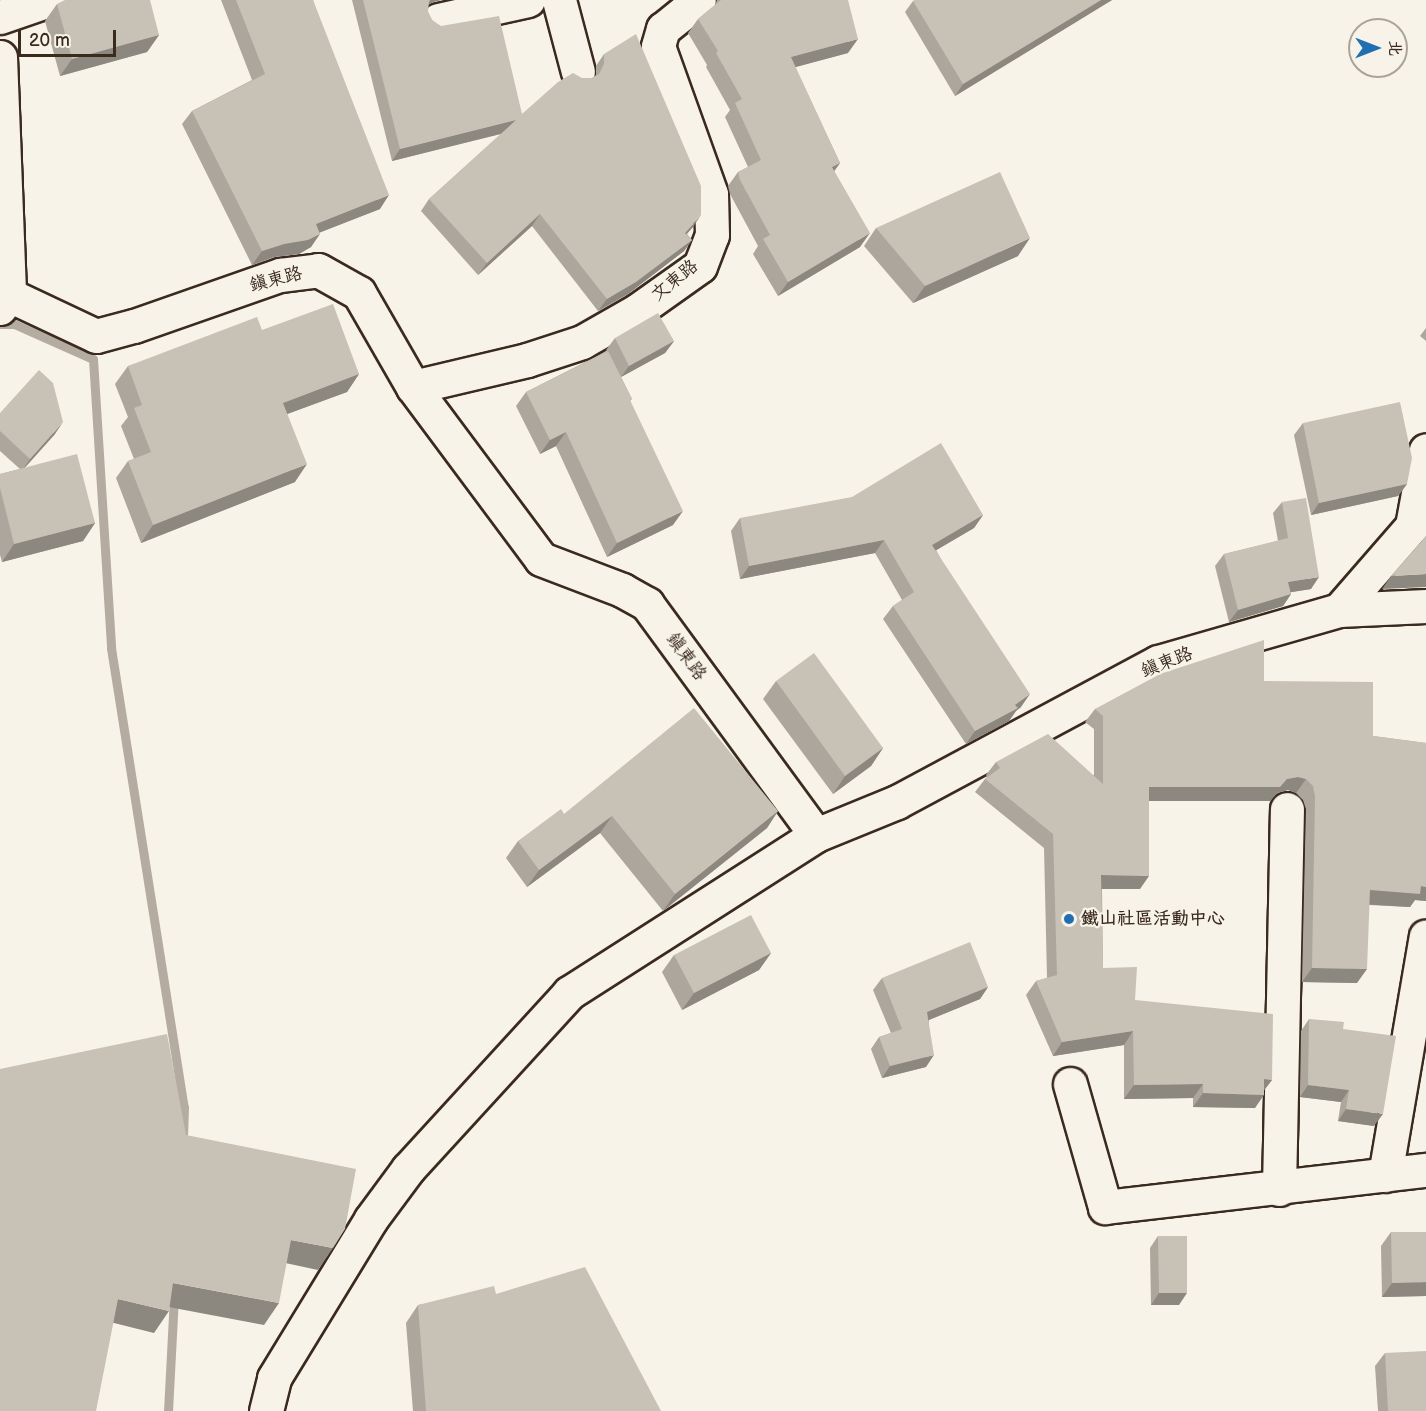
<!DOCTYPE html>
<html>
<head>
<meta charset="utf-8">
<style>
  body { margin:0 }
  #map { position:relative; width:1426px; height:1411px; overflow:hidden; background:#f7f3e8; font-family:"Balsamiq Sans","LXGW WenKai TC",sans-serif }
  div>[style] { position:absolute }
  .stream>* { height:9px; margin:-4.5px; padding:0 4.5px; transform-origin:4.5px; border-radius:4.5px; background:#b4aca0 }
  .roads { filter:drop-shadow(2px 0 #3b2a1e) drop-shadow(-2px 0 #3b2a1e) drop-shadow(0 2px #3b2a1e) drop-shadow(0 -2px #3b2a1e) }
  .minor>* { height:33px; margin:-16.5px; padding:0 16.5px; transform-origin:16.5px; border-radius:16.5px; background:#f7f3e8 }
  .wall>* { inset:0; background:#aca69d }
  .shaded-wall>* { inset:0; background:#8c877f }
  .building>* { inset:0; background:#c8c1b6 }
  .dots>* { width:16px; height:16px; translate:-50% -50%; box-sizing:border-box; border:3px solid #f7f3e8; border-radius:50% }
  span { translate:-50% -50%; white-space:nowrap; text-align:center; line-height:1.15; -webkit-text-stroke:4.5px #f7f3e8; paint-order:stroke }
  .street-label { font-size:18px; color:#3b2a1e }
  .poi-label { font-size:18px; color:#3b2a1e; font-weight:700 }
  .left { translate:0 -50%; text-align:left }
  .north { position:absolute; left:1348px; top:18px; width:60px; height:60px; box-sizing:border-box; background:#f7f3e8; border:2px solid #aca397; border-radius:50%; rotate:90deg; font-size:16px; font-weight:700; line-height:24px; text-align:center; color:#3b2a1e }
  .north::after { content:''; display:block; margin:auto; width:21px; height:27px; background:#1f6fb2; clip-path:polygon(50% 0,100% 100%,50% 72%,0 100%) }
  .scale { position:absolute; left:18px; top:30px; width:98px; height:27px; box-sizing:border-box; border:3px solid #3b2a1e; border-top:0; padding-left:8px; font-size:18px; line-height:21px; white-space:nowrap; color:#3b2a1e; -webkit-text-stroke:4px #f7f3e8; paint-order:stroke }
</style>
</head>
<body>
<div id="map">
  <div class="stream">
    <div style="left:0;top:324px;width:14px"></div>
    <div style="left:14px;top:324px;width:86px;rotate:23.9deg"></div>
    <div style="left:93px;top:359px;width:290px;rotate:86.4deg"></div>
    <div style="left:111px;top:648px;width:465px;rotate:81deg"></div>
    <div style="left:184px;top:1107px;width:26px;rotate:92deg"></div>
    <div style="left:168px;top:1411px;width:114px;rotate:-87deg"></div>
  </div>
  <div class="roads">
    <div class="minor">
      <div style="left:559px;top:0;width:74px;rotate:75.2deg"></div>
      <div style="left:0;top:17px;width:52px;rotate:-19.1deg"></div>
      <div style="left:438px;top:20px;width:92px;rotate:-12.5deg"></div>
      <div style="left:0;top:57px;width:238px;rotate:87.8deg"></div>
      <div style="left:9px;top:295px;width:16px;rotate:125deg"></div>
      <div style="left:9px;top:295px;width:96px;rotate:25.2deg"></div>
      <div style="left:96px;top:336px;width:39px;rotate:-15deg"></div>
      <div style="left:134px;top:326px;width:155px;rotate:-19.3deg"></div>
      <div style="left:280px;top:275px;width:38px;rotate:-7deg"></div>
      <div style="left:318px;top:270px;width:47px;rotate:29.3deg"></div>
      <div style="left:359px;top:293px;width:108px;rotate:60.1deg"></div>
      <div style="left:413px;top:387px;width:214px;rotate:53.3deg"></div>
      <div style="left:541px;top:559px;width:87px;rotate:20.9deg"></div>
      <div style="left:622px;top:590px;width:29px;rotate:29deg"></div>
      <div style="left:647px;top:604px;width:286px;rotate:53.8deg"></div>
      <div style="left:816px;top:835px;width:87px;rotate:-22.2deg"></div>
      <div style="left:897px;top:802px;width:296px;rotate:-28.2deg"></div>
      <div style="left:1158px;top:662px;width:188px;rotate:-16deg"></div>
      <div style="left:1339px;top:610px;width:87px;rotate:-2.6deg"></div>
      <div style="left:413px;top:387px;width:117px;rotate:-13.3deg"></div>
      <div style="left:527px;top:360px;width:58px;rotate:-18.1deg"></div>
      <div style="left:582px;top:342px;width:64px;rotate:-29.7deg"></div>
      <div style="left:638px;top:310px;width:76px;rotate:-35.4deg"></div>
      <div style="left:700px;top:266px;width:33px;rotate:-69deg"></div>
      <div style="left:712px;top:235px;width:41px;rotate:-91.4deg"></div>
      <div style="left:711px;top:194px;width:157px;rotate:-109.7deg"></div>
      <div style="left:658px;top:46px;width:18px;rotate:-74deg"></div>
      <div style="left:663px;top:29px;width:46px;rotate:-38.9deg"></div>
      <div style="left:1339px;top:610px;width:111px;rotate:-49deg"></div>
      <div style="left:1412px;top:526px;width:77px;rotate:-79.6deg"></div>
      <div style="left:1070px;top:1084px;width:128px;rotate:74.1deg"></div>
      <div style="left:1105px;top:1207px;width:323px;rotate:-6.6deg"></div>
      <div style="left:1385px;top:1175px;width:242px;rotate:-80.3deg"></div>
      <div style="left:1279px;top:1189px;width:380px;rotate:-88.8deg"></div>
      <div style="left:266px;top:1411px;width:34px;rotate:-76deg"></div>
      <div style="left:274px;top:1378px;width:186px;rotate:-58.6deg"></div>
      <div style="left:371px;top:1219px;width:62px;rotate:-53.5deg"></div>
      <div style="left:408px;top:1169px;width:239px;rotate:-47.5deg"></div>
      <div style="left:569px;top:993px;width:293px;rotate:-32.6deg"></div>
    </div>
  </div>
  <div class="wall">
    <div style="clip-path:polygon(221px 0,313px 0,380px 209px,320px 232px,311px 247px,299px 254px,274px 257px,252px 265px,182px 124px,192px 111px,252px 80px)"></div>
    <div style="clip-path:polygon(352px 0,441px 0,433px 2px,428px 5px,428px 12px,432px 20px,522px 114px,582px 78px,592px 78px,596px 75px,596px 66px,604px 54px,693px 227px,687px 234px,692px 240px,684px 251px,628px 294px,598px 311px,532px 226px,478px 275px,421px 211px,429px 199px,501px 134px,392px 161px)"></div>
    <div style="clip-path:polygon(717px 0,848px 0,848px 53px,795px 67px,840px 163px,834px 171px,860px 247px,778px 296px,753px 254px,758px 246px,730px 194px,728px 186px,738px 172px,748px 167px,725px 117px,730px 110px,706px 67px,707px 65px,688px 33px,698px 19px,715px 5px)"></div>
    <div style="clip-path:polygon(1112px 0,955px 96px,905px 12px,913px 1px)"></div>
    <div style="clip-path:polygon(57px 4px,159px 35px,147px 52px,60px 76px,45px 21px)"></div>
    <div style="clip-path:polygon(876px 228px,1018px 256px,913px 303px,864px 246px)"></div>
    <div style="clip-path:polygon(1426px 328px,1426px 341px,1420px 336px)"></div>
    <div style="clip-path:polygon(262px 330px,359px 374px,347px 392px,287px 414px,295px 482px,141px 543px,116px 478px,128px 461px,134px 459px,121px 426px,128px 417px,115px 384px,128px 366px)"></div>
    <div style="clip-path:polygon(615px 338px,674px 341px,665px 353px,621px 377px,632px 399px,630px 401px,673px 525px,607px 557px,556px 446px,540px 454px,516px 406px,526px 392px,607px 351px,606px 350px)"></div>
    <div style="clip-path:polygon(0 413px,55px 434px,24px 468px,95px 523px,83px 541px,2px 562px,0 555px,0 474px,20px 469px,0 451px)"></div>
    <div style="clip-path:polygon(1303px 423px,1407px 484px,1398px 496px,1311px 515px,1294px 435px)"></div>
    <div style="clip-path:polygon(1282px 502px,1311px 589px,1291px 592px,1291px 594px,1283px 606px,1229px 622px,1215px 566px,1224px 554px,1278px 541px,1273px 513px)"></div>
    <div style="clip-path:polygon(983px 515px,974px 528px,936px 550px,1021px 707px,1016px 711px,1009px 721px,966px 744px,883px 619px,893px 606px,902px 600px,875px 553px,740px 579px,731px 531px,740px 518px)"></div>
    <div style="clip-path:polygon(776px 681px,883px 748px,871px 766px,833px 794px,763px 699px)"></div>
    <div style="clip-path:polygon(1264px 681px,1373px 736px,1426px 743px,1426px 901px,1415px 900px,1410px 907px,1369px 905px,1357px 983px,1302px 982px,1306px 809px,1303px 800px,1296px 793px,1288px 790px,1277px 793px,1270px 801px,1149px 801px,1140px 889px,1102px 889px,1103px 968px,1135px 1000px,1272px 1080px,1264px 1090px,1255px 1108px,1193px 1107px,1193px 1098px,1124px 1099px,1124px 1045px,1053px 1056px,1026px 995px,1036px 981px,1047px 978px,1044px 848px,975px 792px,985px 779px,987px 777px,986px 775px,996px 762px,1094px 775px,1094px 729px,1085px 722px,1095px 709px)"></div>
    <div style="clip-path:polygon(778px 811px,767px 828px,663px 911px,600px 833px,527px 887px,506px 858px,518px 841px,564px 814px)"></div>
    <div style="clip-path:polygon(771px 953px,759px 970px,682px 1010px,662px 972px,674px 955px)"></div>
    <div style="clip-path:polygon(882px 978px,988px 987px,980px 999px,929px 1020px,926px 1067px,882px 1078px,871px 1049px,879px 1037px,891px 1033px,873px 990px)"></div>
    <div style="clip-path:polygon(1309px 1019px,1343px 1029px,1374px 1126px,1338px 1121px,1341px 1102px,1300px 1097px,1301px 1031px)"></div>
    <div style="clip-path:polygon(1391px 1232px,1426px 1296px,1382px 1297px,1381px 1246px)"></div>
    <div style="clip-path:polygon(1158px 1236px,1179px 1305px,1151px 1305px,1150px 1248px)"></div>
    <div style="clip-path:polygon(496px 1294px,661px 1411px,413px 1411px,406px 1323px,418px 1305px)"></div>
    <div style="clip-path:polygon(1385px 1353px,1426px 1411px,1378px 1411px,1375px 1366px)"></div>
  </div>
  <div class="shaded-wall">
    <div style="clip-path:polygon(430px 0,441px 0,433px 2px,425px 7px)"></div>
    <div style="clip-path:polygon(1101px 0,1112px 0,955px 96px,963px 84px)"></div>
    <div style="clip-path:polygon(159px 35px,147px 52px,60px 76px,72px 59px)"></div>
    <div style="clip-path:polygon(858px 39px,848px 53px,781px 71px,791px 57px)"></div>
    <div style="clip-path:polygon(516px 120px,508px 132px,392px 161px,400px 149px)"></div>
    <div style="clip-path:polygon(840px 163px,830px 177px,832px 167px)"></div>
    <div style="clip-path:polygon(389px 195px,380px 209px,306px 238px,316px 224px)"></div>
    <div style="clip-path:polygon(540px 214px,532px 226px,478px 275px,487px 263px)"></div>
    <div style="clip-path:polygon(701px 215px,693px 227px,677px 244px,685px 233px)"></div>
    <div style="clip-path:polygon(870px 233px,860px 247px,778px 296px,788px 282px)"></div>
    <div style="clip-path:polygon(320px 234px,311px 247px,299px 254px,274px 257px,252px 265px,262px 251px,284px 244px)"></div>
    <div style="clip-path:polygon(1030px 238px,1018px 256px,913px 303px,925px 286px)"></div>
    <div style="clip-path:polygon(692px 240px,684px 251px,628px 294px,598px 311px,607px 299px)"></div>
    <div style="clip-path:polygon(674px 341px,665px 353px,621px 377px,629px 366px)"></div>
    <div style="clip-path:polygon(359px 374px,347px 392px,271px 420px,283px 403px)"></div>
    <div style="clip-path:polygon(63px 422px,55px 434px,22px 471px,30px 459px)"></div>
    <div style="clip-path:polygon(566px 432px,556px 446px,540px 454px,550px 440px)"></div>
    <div style="clip-path:polygon(307px 464px,295px 482px,141px 543px,153px 525px)"></div>
    <div style="clip-path:polygon(1407px 484px,1398px 496px,1311px 515px,1319px 503px)"></div>
    <div style="clip-path:polygon(683px 511px,673px 525px,607px 557px,617px 543px)"></div>
    <div style="clip-path:polygon(983px 515px,974px 528px,923px 558px,932px 545px)"></div>
    <div style="clip-path:polygon(95px 523px,83px 541px,2px 562px,14px 544px)"></div>
    <div style="clip-path:polygon(884px 540px,875px 553px,740px 579px,749px 566px)"></div>
    <div style="clip-path:polygon(1426px 574px,1426px 587px,1382px 589px,1391px 576px)"></div>
    <div style="clip-path:polygon(1319px 577px,1311px 589px,1280px 594px,1288px 582px)"></div>
    <div style="clip-path:polygon(1291px 594px,1283px 606px,1229px 622px,1238px 610px)"></div>
    <div style="clip-path:polygon(1030px 694px,1021px 707px,1016px 711px,1009px 721px,966px 744px,975px 731px)"></div>
    <div style="clip-path:polygon(883px 748px,871px 766px,833px 794px,845px 776px)"></div>
    <div style="clip-path:polygon(1298px 777px,1306px 779px,1296px 793px,1288px 790px,1277px 793px,1270px 801px,1140px 801px,1149px 787px,1287px 779px)"></div>
    <div style="clip-path:polygon(778px 811px,767px 828px,663px 911px,675px 894px)"></div>
    <div style="clip-path:polygon(612px 816px,600px 833px,527px 887px,539px 870px)"></div>
    <div style="clip-path:polygon(1101px 875px,1149px 876px,1140px 889px,1092px 889px)"></div>
    <div style="clip-path:polygon(1421px 886px,1426px 887px,1426px 901px,1415px 900px,1410px 907px,1360px 904px,1370px 890px)"></div>
    <div style="clip-path:polygon(771px 953px,759px 970px,682px 1010px,694px 993px)"></div>
    <div style="clip-path:polygon(1312px 968px,1367px 969px,1357px 983px,1302px 982px)"></div>
    <div style="clip-path:polygon(988px 987px,980px 999px,919px 1024px,927px 1012px)"></div>
    <div style="clip-path:polygon(1133px 1031px,1124px 1045px,1053px 1056px,1062px 1042px)"></div>
    <div style="clip-path:polygon(934px 1055px,926px 1067px,882px 1078px,890px 1066px)"></div>
    <div style="clip-path:polygon(1264px 1079px,1272px 1080px,1262px 1093px)"></div>
    <div style="clip-path:polygon(1203px 1084px,1193px 1098px,1124px 1099px,1134px 1085px)"></div>
    <div style="clip-path:polygon(1308px 1085px,1349px 1090px,1341px 1102px,1300px 1097px)"></div>
    <div style="clip-path:polygon(1203px 1093px,1264px 1095px,1255px 1108px,1193px 1107px)"></div>
    <div style="clip-path:polygon(1346px 1109px,1383px 1114px,1374px 1126px,1338px 1121px)"></div>
    <div style="clip-path:polygon(291px 1240px,333px 1248px,318px 1270px,276px 1261px)"></div>
    <div style="clip-path:polygon(1426px 1282px,1426px 1296px,1382px 1297px,1392px 1283px)"></div>
    <div style="clip-path:polygon(173px 1283px,279px 1303px,264px 1325px,158px 1305px)"></div>
    <div style="clip-path:polygon(1159px 1293px,1187px 1293px,1179px 1305px,1151px 1305px)"></div>
    <div style="clip-path:polygon(118px 1299px,169px 1311px,154px 1333px,102px 1320px)"></div>
  </div>
  <div class="building">
    <div style="clip-path:polygon(65px 0,150px 0,159px 35px,72px 59px,57px 4px)"></div>
    <div style="clip-path:polygon(236px 0,313px 0,389px 195px,316px 224px,320px 234px,308px 240px,284px 244px,262px 251px,192px 111px,265px 74px)"></div>
    <div style="clip-path:polygon(363px 0,430px 0,429px 2px,428px 12px,432px 20px,441px 26px,499px 16px,522px 114px,558px 82px,573px 73px,582px 78px,592px 78px,599px 74px,604px 64px,604px 54px,636px 34px,701px 186px,701px 215px,685px 233px,692px 240px,636px 282px,607px 299px,540px 214px,487px 263px,429px 199px,516px 120px,400px 149px)"></div>
    <div style="clip-path:polygon(721px 0,848px 0,858px 39px,791px 57px,840px 163px,832px 167px,870px 233px,788px 282px,763px 239px,770px 235px,740px 180px,738px 172px,761px 160px,735px 103px,742px 99px,716px 53px,718px 51px,698px 19px)"></div>
    <div style="clip-path:polygon(914px 0,1101px 0,963px 84px,913px 1px)"></div>
    <div style="clip-path:polygon(1000px 172px,1030px 238px,925px 286px,876px 228px)"></div>
    <div style="clip-path:polygon(333px 304px,359px 374px,283px 403px,307px 464px,153px 525px,128px 461px,151px 452px,134px 408px,142px 405px,128px 366px,257px 317px,262px 330px)"></div>
    <div style="clip-path:polygon(658px 313px,674px 341px,629px 366px,615px 338px)"></div>
    <div style="clip-path:polygon(608px 351px,632px 399px,630px 400px,683px 511px,617px 543px,566px 432px,550px 440px,526px 392px)"></div>
    <div style="clip-path:polygon(39px 370px,53px 383px,63px 422px,30px 459px,0 431px,0 413px)"></div>
    <div style="clip-path:polygon(1400px 402px,1412px 458px,1407px 484px,1319px 503px,1303px 423px)"></div>
    <div style="clip-path:polygon(941px 443px,983px 515px,932px 545px,1030px 694px,1015px 705px,1018px 708px,975px 731px,893px 606px,914px 592px,884px 540px,749px 566px,740px 518px,852px 497px)"></div>
    <div style="clip-path:polygon(77px 454px,95px 523px,14px 544px,0 488px,0 474px)"></div>
    <div style="clip-path:polygon(1306px 498px,1319px 577px,1288px 582px,1291px 594px,1238px 610px,1224px 554px,1288px 538px,1282px 502px)"></div>
    <div style="clip-path:polygon(1426px 536px,1426px 574px,1391px 576px)"></div>
    <div style="clip-path:polygon(1264px 640px,1264px 681px,1373px 682px,1373px 736px,1426px 743px,1426px 887px,1421px 886px,1420px 894px,1370px 890px,1367px 969px,1312px 968px,1315px 796px,1313px 786px,1306px 779px,1298px 777px,1287px 779px,1280px 787px,1149px 787px,1149px 876px,1101px 875px,1103px 968px,1137px 967px,1135px 1000px,1273px 1014px,1272px 1080px,1264px 1079px,1264px 1095px,1203px 1093px,1203px 1084px,1134px 1085px,1133px 1031px,1062px 1042px,1036px 981px,1057px 975px,1053px 834px,985px 779px,1000px 768px,996px 762px,1048px 734px,1103px 784px,1103px 716px,1095px 709px,1160px 674px)"></div>
    <div style="clip-path:polygon(814px 653px,883px 748px,845px 776px,776px 681px)"></div>
    <div style="clip-path:polygon(694px 708px,778px 811px,675px 894px,612px 816px,539px 870px,518px 841px,561px 809px,564px 814px)"></div>
    <div style="clip-path:polygon(751px 915px,771px 953px,694px 993px,674px 955px)"></div>
    <div style="clip-path:polygon(970px 942px,988px 987px,927px 1012px,934px 1055px,890px 1066px,879px 1037px,902px 1029px,882px 978px)"></div>
    <div style="clip-path:polygon(1309px 1019px,1344px 1022px,1343px 1029px,1396px 1036px,1383px 1114px,1346px 1109px,1349px 1090px,1308px 1085px)"></div>
    <div style="clip-path:polygon(167px 1034px,186px 1135px,356px 1169px,345px 1229px,333px 1248px,291px 1240px,279px 1303px,173px 1283px,169px 1311px,118px 1299px,96px 1411px,0 1411px,0 1069px)"></div>
    <div style="clip-path:polygon(1391px 1232px,1426px 1232px,1426px 1282px,1392px 1283px)"></div>
    <div style="clip-path:polygon(1158px 1236px,1187px 1236px,1187px 1293px,1159px 1293px)"></div>
    <div style="clip-path:polygon(585px 1267px,661px 1411px,426px 1411px,418px 1305px,494px 1286px,496px 1294px)"></div>
    <div style="clip-path:polygon(1426px 1351px,1426px 1411px,1388px 1411px,1385px 1353px)"></div>
  </div>
  <div class="dots">
    <div style="left:1069px;top:919px;background:#1f6fb2"></div>
  </div>
  <div class="street-label">
    <span style="left:276px;top:280px;rotate:-14deg">鎮東路</span>
    <span style="left:675px;top:281px;rotate:-39deg">文東路</span>
    <span style="left:686px;top:657px;rotate:54deg">鎮東路</span>
    <span style="left:1167px;top:663px;rotate:-21deg">鎮東路</span>
  </div>
  <div class="poi-label">
    <span class="left" style="left:1081px;top:919px">鐵山社區活動中心</span>
  </div>
  <div class="north">北</div>
  <div class="scale">20 m</div>
</div>
</body>
</html>
